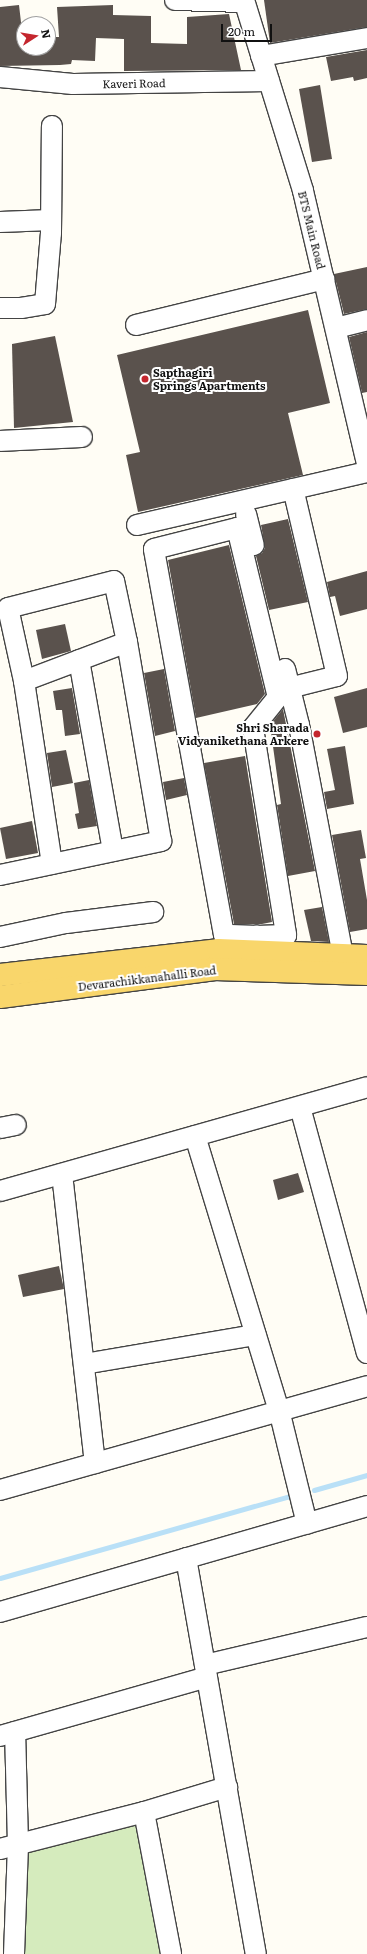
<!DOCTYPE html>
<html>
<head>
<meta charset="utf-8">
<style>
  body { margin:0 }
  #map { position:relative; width:367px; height:1954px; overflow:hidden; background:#fffdf5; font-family:Literata,serif }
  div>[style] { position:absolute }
  .green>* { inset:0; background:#d5ebbd }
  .stream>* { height:5px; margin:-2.5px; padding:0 2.5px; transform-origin:2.5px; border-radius:2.5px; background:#b9e0f7 }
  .building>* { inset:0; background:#5a524d }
  .roads { filter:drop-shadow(1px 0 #444) drop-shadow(-1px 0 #444) drop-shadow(0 1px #444) drop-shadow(0 -1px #444) }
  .minor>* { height:20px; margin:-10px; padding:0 10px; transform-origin:10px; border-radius:10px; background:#fff }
  .major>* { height:22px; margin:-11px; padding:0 11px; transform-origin:11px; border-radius:11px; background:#f9d66b }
  .dots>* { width:11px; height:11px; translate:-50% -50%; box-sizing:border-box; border:2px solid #fff; border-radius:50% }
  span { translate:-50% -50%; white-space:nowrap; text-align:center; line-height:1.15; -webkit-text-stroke:4px #fff; paint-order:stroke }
  .street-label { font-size:11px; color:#111 }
  .poi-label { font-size:11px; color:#111; font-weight:700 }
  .left { translate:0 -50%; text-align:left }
  .right { translate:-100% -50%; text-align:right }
  .north { position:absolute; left:16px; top:16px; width:40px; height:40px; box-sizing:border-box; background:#fff; border:1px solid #a0a0a0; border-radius:50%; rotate:78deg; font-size:11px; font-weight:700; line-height:16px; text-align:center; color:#111 }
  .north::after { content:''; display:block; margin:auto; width:14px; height:18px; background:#c4262e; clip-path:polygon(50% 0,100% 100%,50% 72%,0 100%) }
  .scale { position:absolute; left:221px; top:24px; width:51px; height:18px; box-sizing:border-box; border:2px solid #111; border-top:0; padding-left:5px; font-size:12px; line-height:14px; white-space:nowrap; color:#111; -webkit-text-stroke:3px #fff; paint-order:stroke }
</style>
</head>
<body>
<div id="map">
  <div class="green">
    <div style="clip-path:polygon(138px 1823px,163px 1954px,25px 1954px,26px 1852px)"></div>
  </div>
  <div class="stream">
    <div style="left:314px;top:1490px;width:55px;rotate:-15.8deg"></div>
    <div style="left:0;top:1578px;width:301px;rotate:-15.8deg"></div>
  </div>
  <div class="building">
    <div style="clip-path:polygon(264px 0,367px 0,367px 27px,270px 43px)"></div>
    <div style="clip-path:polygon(19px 5px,24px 48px,48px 48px,48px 37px,59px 37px,57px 7px,113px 5px,113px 15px,151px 16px,151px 43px,187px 44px,187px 17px,229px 14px,241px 70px,124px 71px,124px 39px,96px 38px,95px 61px,72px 60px,71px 64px,60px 65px,0 66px,0 7px)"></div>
    <div style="clip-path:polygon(367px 50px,367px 78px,354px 81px,353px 77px,331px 81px,326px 57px)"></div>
    <div style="clip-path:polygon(320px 85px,332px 159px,312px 162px,299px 89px)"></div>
    <div style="clip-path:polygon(367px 267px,367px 309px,344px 314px,334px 274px)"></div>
    <div style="clip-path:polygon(308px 310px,330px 403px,288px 413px,303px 475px,138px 512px,126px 455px,140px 452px,117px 355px)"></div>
    <div style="clip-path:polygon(367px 332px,367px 392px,362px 393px,349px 337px)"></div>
    <div style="clip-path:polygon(55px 336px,73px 422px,14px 428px,12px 344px)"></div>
    <div style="clip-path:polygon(288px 519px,308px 602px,269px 610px,256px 556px,262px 553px,265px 548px,261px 525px)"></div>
    <div style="clip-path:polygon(229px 545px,265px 694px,257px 704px,196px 718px,168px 560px)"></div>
    <div style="clip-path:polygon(367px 571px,367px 609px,340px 616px,335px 596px,330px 597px,327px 582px)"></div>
    <div style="clip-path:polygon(65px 624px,71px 651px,42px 659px,36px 630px)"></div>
    <div style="clip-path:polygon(164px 669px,175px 731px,155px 736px,144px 673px)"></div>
    <div style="clip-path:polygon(72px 688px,80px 734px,65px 736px,62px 710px,56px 710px,53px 691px)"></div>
    <div style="clip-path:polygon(367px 688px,367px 727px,343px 733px,334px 697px)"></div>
    <div style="clip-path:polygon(283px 709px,315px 871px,288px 876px,277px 805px,281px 804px,270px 725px)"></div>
    <div style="clip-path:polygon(345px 746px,354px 804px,327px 809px,324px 792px,335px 790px,327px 749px)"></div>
    <div style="clip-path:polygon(66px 750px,73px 783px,52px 787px,47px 753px)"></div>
    <div style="clip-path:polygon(245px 756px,272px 922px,262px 924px,234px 924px,204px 763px)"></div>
    <div style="clip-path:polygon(184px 778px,187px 795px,166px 800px,163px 782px)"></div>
    <div style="clip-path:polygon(89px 780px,97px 826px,78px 829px,75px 814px,79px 813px,74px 783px)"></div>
    <div style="clip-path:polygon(32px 821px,38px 853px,6px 859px,0 828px)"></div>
    <div style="clip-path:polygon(361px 830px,366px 858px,360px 859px,367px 900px,367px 929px,350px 932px,332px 835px)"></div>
    <div style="clip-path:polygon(322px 907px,329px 942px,311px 941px,304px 910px)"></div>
    <div style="clip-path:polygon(298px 1173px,304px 1192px,278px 1200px,273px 1180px)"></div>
    <div style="clip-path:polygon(59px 1266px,64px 1289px,23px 1297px,18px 1275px)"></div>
  </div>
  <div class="roads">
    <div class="minor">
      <div style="left:175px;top:0;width:69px;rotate:1.7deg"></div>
      <div style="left:244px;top:0;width:200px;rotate:72.8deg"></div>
      <div style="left:303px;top:191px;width:280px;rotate:76.8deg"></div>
      <div style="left:261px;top:56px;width:108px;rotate:-9.6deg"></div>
      <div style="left:0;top:77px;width:73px;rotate:5.5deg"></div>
      <div style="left:73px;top:84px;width:196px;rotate:-0.9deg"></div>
      <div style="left:0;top:222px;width:51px;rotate:-2.2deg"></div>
      <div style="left:0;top:308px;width:21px"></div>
      <div style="left:21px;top:308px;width:24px;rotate:-9deg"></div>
      <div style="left:45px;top:304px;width:71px;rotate:-85.2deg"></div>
      <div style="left:51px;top:233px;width:107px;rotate:-89.5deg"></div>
      <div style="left:136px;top:325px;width:194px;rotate:-13.7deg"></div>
      <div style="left:336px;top:328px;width:32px;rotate:-14deg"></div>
      <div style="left:0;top:441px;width:82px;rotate:-2.8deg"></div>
      <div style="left:246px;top:514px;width:32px;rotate:76deg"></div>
      <div style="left:137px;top:525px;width:236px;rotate:-13deg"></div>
      <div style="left:79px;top:660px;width:194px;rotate:79.9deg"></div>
      <div style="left:285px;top:669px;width:58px;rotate:76deg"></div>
      <div style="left:299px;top:725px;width:234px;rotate:79.2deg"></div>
      <div style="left:24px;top:681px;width:110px;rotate:-20.7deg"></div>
      <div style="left:289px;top:688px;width:49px;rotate:-14deg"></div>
      <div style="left:337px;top:676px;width:192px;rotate:-103.2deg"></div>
      <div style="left:0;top:875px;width:165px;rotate:-11.9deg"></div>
      <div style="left:161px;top:841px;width:202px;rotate:-99.7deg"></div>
      <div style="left:127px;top:642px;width:62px;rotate:-102deg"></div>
      <div style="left:114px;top:581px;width:109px;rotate:165.7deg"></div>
      <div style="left:8px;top:608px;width:75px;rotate:77.6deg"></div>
      <div style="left:24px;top:681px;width:185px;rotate:81.3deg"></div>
      <div style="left:0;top:937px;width:67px;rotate:-12deg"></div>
      <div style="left:66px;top:923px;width:88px;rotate:-7.2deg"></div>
      <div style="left:253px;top:951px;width:16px;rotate:-75deg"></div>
      <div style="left:257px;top:936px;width:33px;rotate:-178deg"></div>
      <div style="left:224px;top:935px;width:392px;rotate:-100.3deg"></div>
      <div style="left:154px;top:549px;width:86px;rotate:-14.2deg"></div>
      <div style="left:237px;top:528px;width:174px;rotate:76.4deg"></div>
      <div style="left:278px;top:697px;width:40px;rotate:129deg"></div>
      <div style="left:253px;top:728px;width:210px;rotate:80.9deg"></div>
      <div style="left:286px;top:935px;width:29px;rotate:178deg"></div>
      <div style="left:300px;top:1107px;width:255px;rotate:74.8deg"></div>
      <div style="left:0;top:1128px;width:16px;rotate:-11deg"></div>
      <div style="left:195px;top:1136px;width:287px;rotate:73deg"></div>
      <div style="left:279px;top:1410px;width:117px;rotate:76.2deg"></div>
      <div style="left:62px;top:1174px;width:291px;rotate:83.5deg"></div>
      <div style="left:0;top:1191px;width:381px;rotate:-15.8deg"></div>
      <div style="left:84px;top:1364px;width:174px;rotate:-9.6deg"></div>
      <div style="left:0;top:1490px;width:381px;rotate:-15.8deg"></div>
      <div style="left:186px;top:1558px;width:402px;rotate:80deg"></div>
      <div style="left:0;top:1612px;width:382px;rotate:-16.1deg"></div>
      <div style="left:205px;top:1665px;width:166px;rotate:-13.2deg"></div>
      <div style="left:0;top:1736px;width:215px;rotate:-15.9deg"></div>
      <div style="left:144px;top:1812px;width:145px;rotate:79.2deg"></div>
      <div style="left:0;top:1849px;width:149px;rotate:-14.4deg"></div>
      <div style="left:144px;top:1812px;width:87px;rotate:-16.8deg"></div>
      <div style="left:14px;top:1954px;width:110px;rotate:-87.9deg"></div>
      <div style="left:18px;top:1844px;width:112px;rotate:-91.5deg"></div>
    </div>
    <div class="major">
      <div style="left:0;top:975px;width:219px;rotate:-6.5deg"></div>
      <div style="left:218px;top:950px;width:149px;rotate:2.3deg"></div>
      <div style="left:0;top:997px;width:217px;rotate:-7.4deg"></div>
      <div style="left:215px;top:969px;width:152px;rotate:1.9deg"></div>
    </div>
  </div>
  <div class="dots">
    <div style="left:145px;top:379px;background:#c4262e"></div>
    <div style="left:317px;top:734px;background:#c4262e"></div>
  </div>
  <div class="street-label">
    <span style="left:134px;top:83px;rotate:-1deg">Kaveri Road</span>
    <span style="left:312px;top:230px;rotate:76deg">BTS Main Road</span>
    <span style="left:147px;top:978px;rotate:-7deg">Devarachikkanahalli Road</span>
  </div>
  <div class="poi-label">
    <span class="left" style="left:153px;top:379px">Sapthagiri<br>Springs Apartments</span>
    <span class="right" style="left:309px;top:734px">Shri Sharada<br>Vidyanikethana Arkere</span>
  </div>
  <div class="north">N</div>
  <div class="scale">20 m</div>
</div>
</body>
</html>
